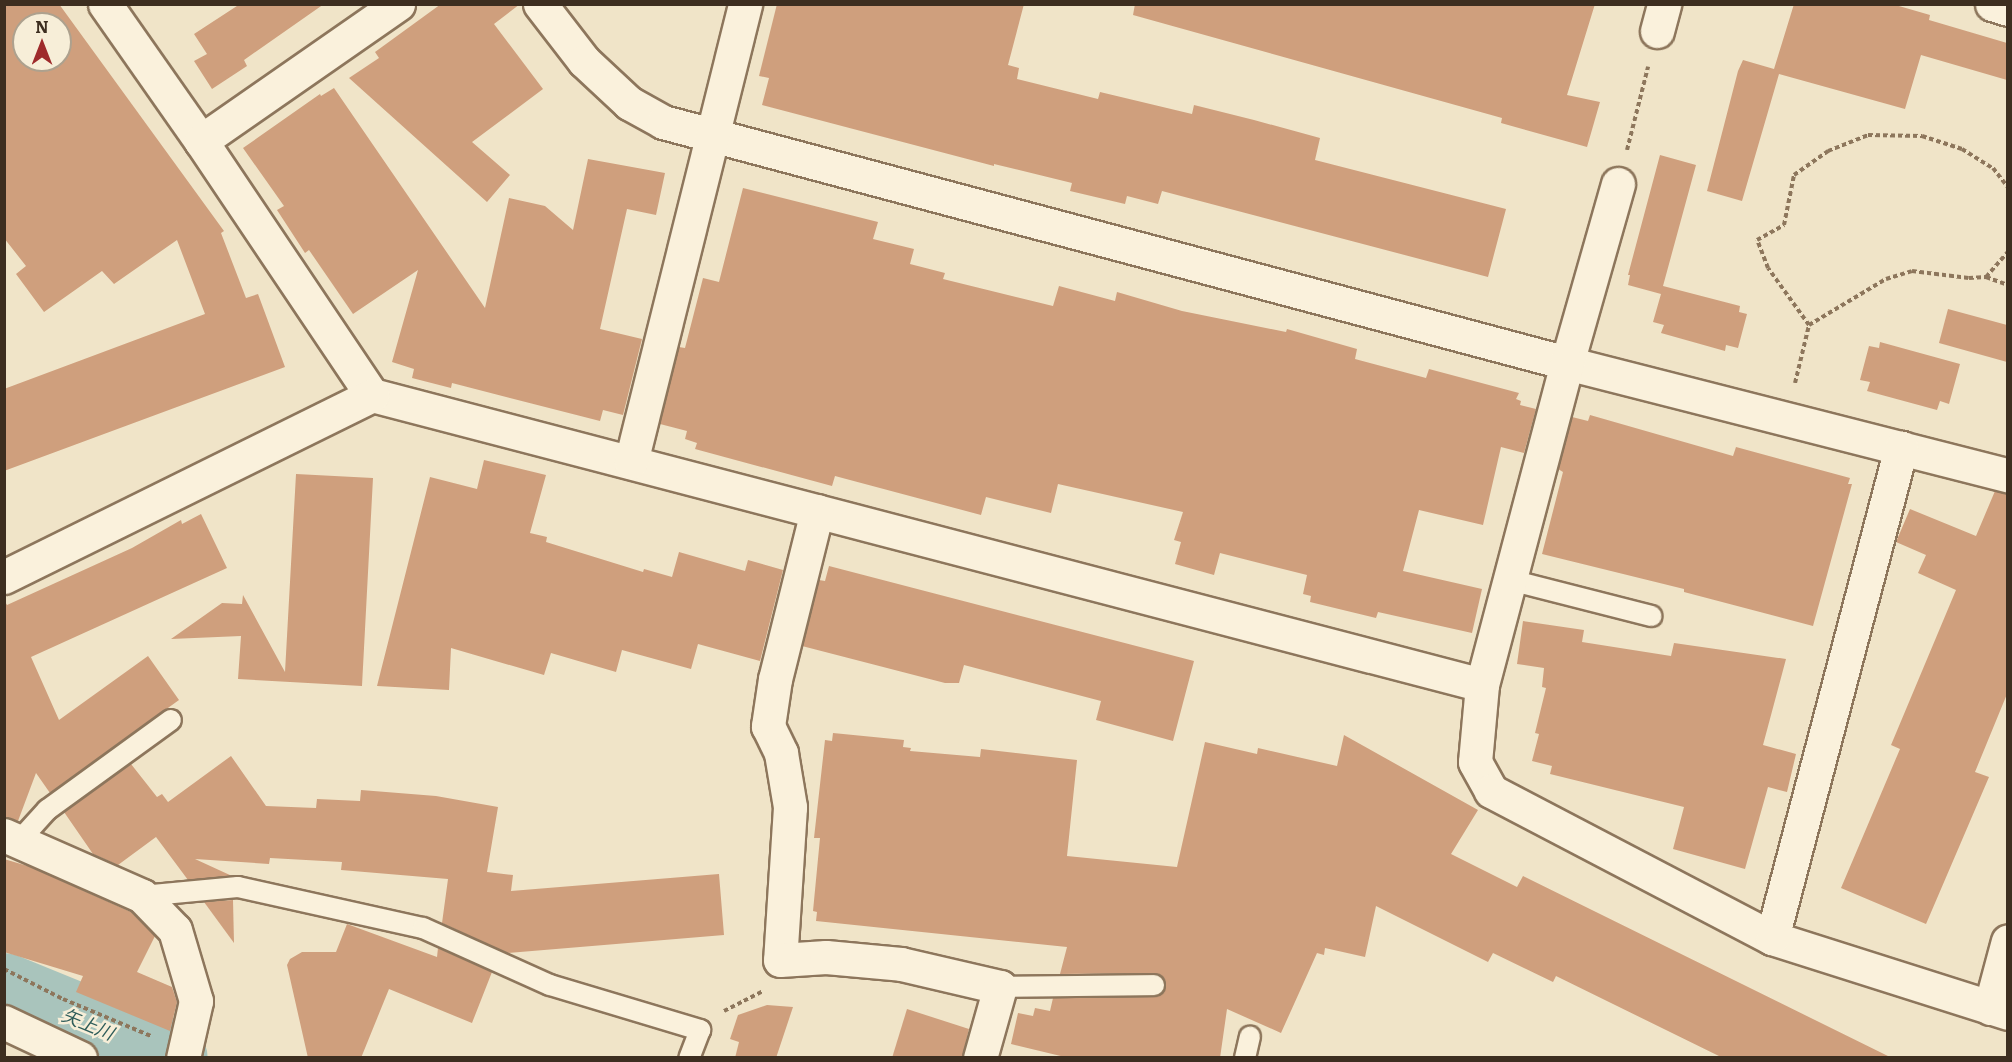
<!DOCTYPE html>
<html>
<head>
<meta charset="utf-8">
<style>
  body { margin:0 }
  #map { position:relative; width:2012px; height:1062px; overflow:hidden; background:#f0e4c8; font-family:Literata,"Noto Sans JP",serif }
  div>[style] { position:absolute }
  .river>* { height:74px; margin:-37px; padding:0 37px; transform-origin:37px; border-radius:37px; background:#a9c4bc }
  .building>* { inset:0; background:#cf9f7d }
  .path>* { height:4px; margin-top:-2px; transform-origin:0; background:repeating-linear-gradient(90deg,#8d765c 0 4.5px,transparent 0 7.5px) }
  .roads { filter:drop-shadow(2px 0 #8d765c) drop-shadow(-2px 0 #8d765c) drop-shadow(0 2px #8d765c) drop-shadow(0 -2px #8d765c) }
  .lane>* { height:20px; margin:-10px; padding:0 10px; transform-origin:10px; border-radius:10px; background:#faf1dc }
  .street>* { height:33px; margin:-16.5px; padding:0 16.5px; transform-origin:16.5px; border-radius:16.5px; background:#faf1dc }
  span { translate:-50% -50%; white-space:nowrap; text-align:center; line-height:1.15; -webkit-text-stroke:5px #f7eed8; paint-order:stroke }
  .water-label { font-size:18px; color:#2f5d5a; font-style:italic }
  .frame { position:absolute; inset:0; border:6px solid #3d2e20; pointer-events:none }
  .north { position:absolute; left:12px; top:12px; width:60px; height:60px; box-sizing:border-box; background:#f7eed8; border:2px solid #ada18e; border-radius:50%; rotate:0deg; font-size:16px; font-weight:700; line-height:24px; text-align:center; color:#3d2e20 }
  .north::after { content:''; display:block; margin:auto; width:21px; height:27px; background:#9e2a2b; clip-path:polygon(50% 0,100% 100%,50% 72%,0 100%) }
</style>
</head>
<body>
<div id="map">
  <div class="river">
    <div style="left:4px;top:990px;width:180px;rotate:22.2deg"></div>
  </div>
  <div class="building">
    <div style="clip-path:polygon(evenodd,4px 4px,59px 4px,224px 231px,221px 233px,246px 298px,258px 294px,285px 367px,4px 471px,4px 389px,205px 314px,177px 240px,114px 284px,102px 271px,44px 312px,16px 274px,26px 266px,4px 238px,4px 4px,24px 24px,60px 24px,60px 60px,24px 60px,24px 24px)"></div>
    <div style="clip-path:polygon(240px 4px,324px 4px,244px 60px,247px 66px,212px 89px,194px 61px,207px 54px,194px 34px)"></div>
    <div style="clip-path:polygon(441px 4px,520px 4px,494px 24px,543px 89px,472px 142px,510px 175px,487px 202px,349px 78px,379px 58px,375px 52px)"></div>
    <div style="clip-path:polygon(777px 4px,1024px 4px,1008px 65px,1019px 68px,1017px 79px,1098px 99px,1100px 92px,1192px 114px,1194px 105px,1254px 120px,1320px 138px,1315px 160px,1506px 209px,1488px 277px,1162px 191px,1158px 204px,1127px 196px,1125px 204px,1070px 191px,1072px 183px,994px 164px,994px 166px,762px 105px,769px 78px,759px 76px)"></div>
    <div style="clip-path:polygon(1135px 4px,1595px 4px,1567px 95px,1600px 102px,1587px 147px,1501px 123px,1502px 118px,1133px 15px)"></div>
    <div style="clip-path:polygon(1794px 4px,1892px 4px,1930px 15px,1929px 20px,2007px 43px,2007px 80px,1921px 55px,1905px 109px,1779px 74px,1742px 201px,1707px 191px,1738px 71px,1743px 60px,1774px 69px)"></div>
    <div style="clip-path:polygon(334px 88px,485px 308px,509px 198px,545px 206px,573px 230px,588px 159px,665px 173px,656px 215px,627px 209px,600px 329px,642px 339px,623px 415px,603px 410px,600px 421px,452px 383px,451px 388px,412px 378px,414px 369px,392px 362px,418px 270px,353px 314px,309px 250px,305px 253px,277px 210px,284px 206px,243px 148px,320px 94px,321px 96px)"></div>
    <div style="clip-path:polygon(1660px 155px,1696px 165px,1663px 286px,1740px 306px,1739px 312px,1747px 314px,1738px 348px,1726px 345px,1725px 351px,1661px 333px,1664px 325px,1653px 322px,1661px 294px,1628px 285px,1630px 275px,1628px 275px)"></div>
    <div style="clip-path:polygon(743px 188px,878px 222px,873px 239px,914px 249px,910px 264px,945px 273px,943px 279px,1053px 306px,1059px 286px,1115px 301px,1117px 292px,1182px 311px,1286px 332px,1287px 329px,1357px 349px,1355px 359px,1426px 378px,1429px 369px,1519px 393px,1516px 399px,1521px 401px,1520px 405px,1536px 409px,1524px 453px,1501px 447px,1483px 525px,1419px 510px,1403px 571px,1482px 589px,1472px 633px,1378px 612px,1376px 618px,1310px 602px,1311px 596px,1303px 594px,1307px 575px,1220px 553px,1214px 575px,1175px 564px,1181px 542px,1174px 540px,1183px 512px,1058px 484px,1051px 513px,986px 497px,981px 515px,835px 476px,832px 486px,695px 449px,697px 443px,685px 439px,687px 431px,660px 424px,679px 347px,685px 348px,703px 278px,719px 282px)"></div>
    <div style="clip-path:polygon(1948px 309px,2007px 325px,2007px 362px,1939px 343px)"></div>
    <div style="clip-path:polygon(1880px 342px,1960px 364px,1949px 404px,1940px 401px,1937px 410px,1867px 391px,1870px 382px,1860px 380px,1869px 346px,1879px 348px)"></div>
    <div style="clip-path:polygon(1590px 415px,1733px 456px,1736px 447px,1850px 478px,1848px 484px,1852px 484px,1813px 626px,1684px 592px,1684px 589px,1542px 554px,1563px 472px,1558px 469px,1572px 417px,1588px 421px)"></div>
    <div style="clip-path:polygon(484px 460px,546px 475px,530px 533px,547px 537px,546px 542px,643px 572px,644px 569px,672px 577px,679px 552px,745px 571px,748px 560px,783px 570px,760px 661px,698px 644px,691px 669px,622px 650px,616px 672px,551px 653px,544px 675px,451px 648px,449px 690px,377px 686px,430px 477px,477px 489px)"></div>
    <div style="clip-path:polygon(296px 474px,373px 478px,362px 686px,238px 679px,241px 636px,171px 639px,222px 603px,242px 604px,243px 595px,285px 672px)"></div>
    <div style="clip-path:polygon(1995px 491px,2007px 493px,2007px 694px,1975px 772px,1989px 777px,1926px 924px,1841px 888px,1900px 749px,1891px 745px,1956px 590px,1918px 573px,1926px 555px,1896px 542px,1910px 509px,1976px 536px)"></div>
    <div style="clip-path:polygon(201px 514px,227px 568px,31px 657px,59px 720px,148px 656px,179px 700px,50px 793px,36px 773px,18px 821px,4px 817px,4px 600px,7px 605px,132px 548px,181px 520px,182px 524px)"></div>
    <div style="clip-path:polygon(829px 566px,1194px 661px,1173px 741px,1096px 720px,1101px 701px,964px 665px,959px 683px,945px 683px,802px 646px,819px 580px,825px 581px)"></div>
    <div style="clip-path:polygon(1523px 621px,1584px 630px,1582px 642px,1671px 656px,1674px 643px,1786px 659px,1763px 745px,1796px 754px,1787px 792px,1768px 787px,1745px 869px,1673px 849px,1684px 807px,1550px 774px,1552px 766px,1532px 761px,1539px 734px,1535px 733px,1546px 688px,1542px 687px,1544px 668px,1517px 664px)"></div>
    <div style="clip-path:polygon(833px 733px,904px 740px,903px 747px,911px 748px,910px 751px,980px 757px,981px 749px,1077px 760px,1067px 856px,1177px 867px,1205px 742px,1257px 754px,1258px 748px,1337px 766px,1344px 735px,1478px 810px,1451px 854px,1517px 887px,1523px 876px,1892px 1058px,1723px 1058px,1556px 976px,1553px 982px,1493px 953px,1488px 962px,1376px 906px,1365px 957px,1325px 948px,1324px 955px,1317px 953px,1281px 1033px,1227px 1009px,1220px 1058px,1069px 1058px,1011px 1044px,1018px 1013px,1033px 1016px,1035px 1008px,1050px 1011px,1053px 998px,1155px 997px,1164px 991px,1165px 979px,1154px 973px,1060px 974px,1067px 947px,816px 921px,817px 912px,813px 911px,820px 838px,814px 838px,825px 740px,832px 741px)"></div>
    <div style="clip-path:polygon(231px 756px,266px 806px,316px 808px,317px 799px,360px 801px,361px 790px,436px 796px,498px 807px,487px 872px,513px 875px,511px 891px,719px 874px,724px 935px,507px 953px,442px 923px,448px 879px,341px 870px,342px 862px,270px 858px,269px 864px,195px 859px,232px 876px,188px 880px,156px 837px,118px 865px,93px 854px,64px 812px,131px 764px,157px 797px,162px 794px,168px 802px)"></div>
    <div style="clip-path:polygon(4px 859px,31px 867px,131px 912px,155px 936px,137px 972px,172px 987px,177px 1002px,170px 1031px,76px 992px,83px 976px,4px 952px)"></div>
    <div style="clip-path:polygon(233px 900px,234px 943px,204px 902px)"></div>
    <div style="clip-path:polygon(347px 924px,437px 957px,438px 948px,492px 972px,472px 1023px,389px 989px,361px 1058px,308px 1058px,287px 965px,290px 959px,302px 952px,336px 952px)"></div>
    <div style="clip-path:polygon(767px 1005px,793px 1007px,776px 1058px,735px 1058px,739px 1042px,730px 1039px,738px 1015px)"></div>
    <div style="clip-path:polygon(907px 1009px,969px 1029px,962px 1058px,892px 1058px)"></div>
  </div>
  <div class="path">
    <div style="left:1627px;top:150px;width:86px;rotate:-75.8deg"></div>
    <div style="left:1986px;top:277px;width:23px;rotate:20deg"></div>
    <div style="left:1809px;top:325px;width:90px;rotate:-30.9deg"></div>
    <div style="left:1886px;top:279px;width:27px;rotate:-17deg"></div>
    <div style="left:1912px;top:271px;width:57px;rotate:7deg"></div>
    <div style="left:1969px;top:278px;width:17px;rotate:-3deg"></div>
    <div style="left:1986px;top:277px;width:33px;rotate:-49deg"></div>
    <div style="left:1795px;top:383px;width:60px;rotate:-76.4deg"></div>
    <div style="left:1809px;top:325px;width:70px;rotate:-125.7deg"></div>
    <div style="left:1768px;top:268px;width:30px;rotate:-111deg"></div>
    <div style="left:1757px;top:240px;width:31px;rotate:-29deg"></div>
    <div style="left:1784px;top:225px;width:51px;rotate:-78.7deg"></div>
    <div style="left:1794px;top:175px;width:42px;rotate:-35.2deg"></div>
    <div style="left:1828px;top:151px;width:43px;rotate:-21.8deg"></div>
    <div style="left:1868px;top:135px;width:54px;rotate:1.1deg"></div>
    <div style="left:1922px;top:136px;width:42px;rotate:18deg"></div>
    <div style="left:1962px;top:149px;width:36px;rotate:32deg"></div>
    <div style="left:1993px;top:168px;width:24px;rotate:52deg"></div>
    <div style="left:4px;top:969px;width:66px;rotate:27deg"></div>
    <div style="left:63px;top:999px;width:95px;rotate:22.8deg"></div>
    <div style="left:724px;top:1011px;width:44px;rotate:-27.1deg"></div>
  </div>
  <div class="roads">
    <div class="lane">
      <div style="left:1510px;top:580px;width:146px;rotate:14.3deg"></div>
      <div style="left:19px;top:841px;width:42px;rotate:-47.9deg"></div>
      <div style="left:47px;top:810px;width:153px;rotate:-36deg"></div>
      <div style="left:142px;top:896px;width:96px;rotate:-5.4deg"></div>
      <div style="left:238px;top:887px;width:189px;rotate:12.5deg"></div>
      <div style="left:423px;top:928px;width:139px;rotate:24.2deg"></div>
      <div style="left:550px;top:985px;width:157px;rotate:16.7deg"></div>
      <div style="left:700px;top:1030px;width:30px;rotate:111deg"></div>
      <div style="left:1000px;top:987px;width:154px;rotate:-0.7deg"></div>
      <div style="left:1245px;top:1058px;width:22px;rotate:-77deg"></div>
    </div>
    <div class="street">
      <div style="left:105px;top:4px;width:167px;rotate:55deg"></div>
      <div style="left:201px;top:141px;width:306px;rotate:56.1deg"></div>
      <div style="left:372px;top:395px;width:1147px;rotate:14.64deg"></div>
      <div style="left:540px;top:4px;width:72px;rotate:52.3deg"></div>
      <div style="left:584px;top:61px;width:62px;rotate:43deg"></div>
      <div style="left:629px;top:103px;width:39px;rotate:29deg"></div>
      <div style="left:663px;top:122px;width:936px;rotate:14.93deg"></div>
      <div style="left:1567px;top:363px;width:455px;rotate:14.3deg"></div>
      <div style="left:1992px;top:4px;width:17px;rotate:17deg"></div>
      <div style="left:1657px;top:31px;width:28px;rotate:-75deg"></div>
      <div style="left:201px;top:141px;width:240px;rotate:-34.8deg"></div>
      <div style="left:1618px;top:184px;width:186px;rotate:105.9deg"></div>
      <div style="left:1567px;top:363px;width:333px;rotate:104.8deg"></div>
      <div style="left:1482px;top:685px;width:77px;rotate:95.2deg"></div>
      <div style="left:1475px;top:762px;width:33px;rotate:61deg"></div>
      <div style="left:1491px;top:791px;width:317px;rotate:27.6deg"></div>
      <div style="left:1772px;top:938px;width:248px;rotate:17.6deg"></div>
      <div style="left:631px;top:462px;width:472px;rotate:-76deg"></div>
      <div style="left:817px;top:511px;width:173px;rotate:104deg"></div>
      <div style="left:775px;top:679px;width:48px;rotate:98.5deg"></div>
      <div style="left:768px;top:726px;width:30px;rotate:64deg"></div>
      <div style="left:781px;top:753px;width:55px;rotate:80.5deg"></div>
      <div style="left:790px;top:807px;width:153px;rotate:93.7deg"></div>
      <div style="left:780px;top:960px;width:46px;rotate:-3.7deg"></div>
      <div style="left:826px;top:957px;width:75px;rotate:5.3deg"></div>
      <div style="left:901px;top:964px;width:102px;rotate:13.1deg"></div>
      <div style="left:1000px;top:987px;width:74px;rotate:105.7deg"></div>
      <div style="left:4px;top:577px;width:411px;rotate:-26.3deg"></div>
      <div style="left:4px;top:835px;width:151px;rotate:23.8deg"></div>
      <div style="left:142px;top:896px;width:47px;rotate:45.9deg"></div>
      <div style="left:175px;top:930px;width:74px;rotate:73.5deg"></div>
      <div style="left:196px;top:1001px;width:58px;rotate:102.8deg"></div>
      <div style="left:1772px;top:938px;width:507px;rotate:-75.25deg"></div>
      <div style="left:1990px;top:1008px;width:69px;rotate:-75deg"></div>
      <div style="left:4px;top:1022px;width:84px;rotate:25.3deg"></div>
    </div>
  </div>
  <div class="water-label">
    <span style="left:88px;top:1024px;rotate:22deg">矢上川</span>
  </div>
  <div class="frame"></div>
  <div class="north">N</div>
</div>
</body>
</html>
